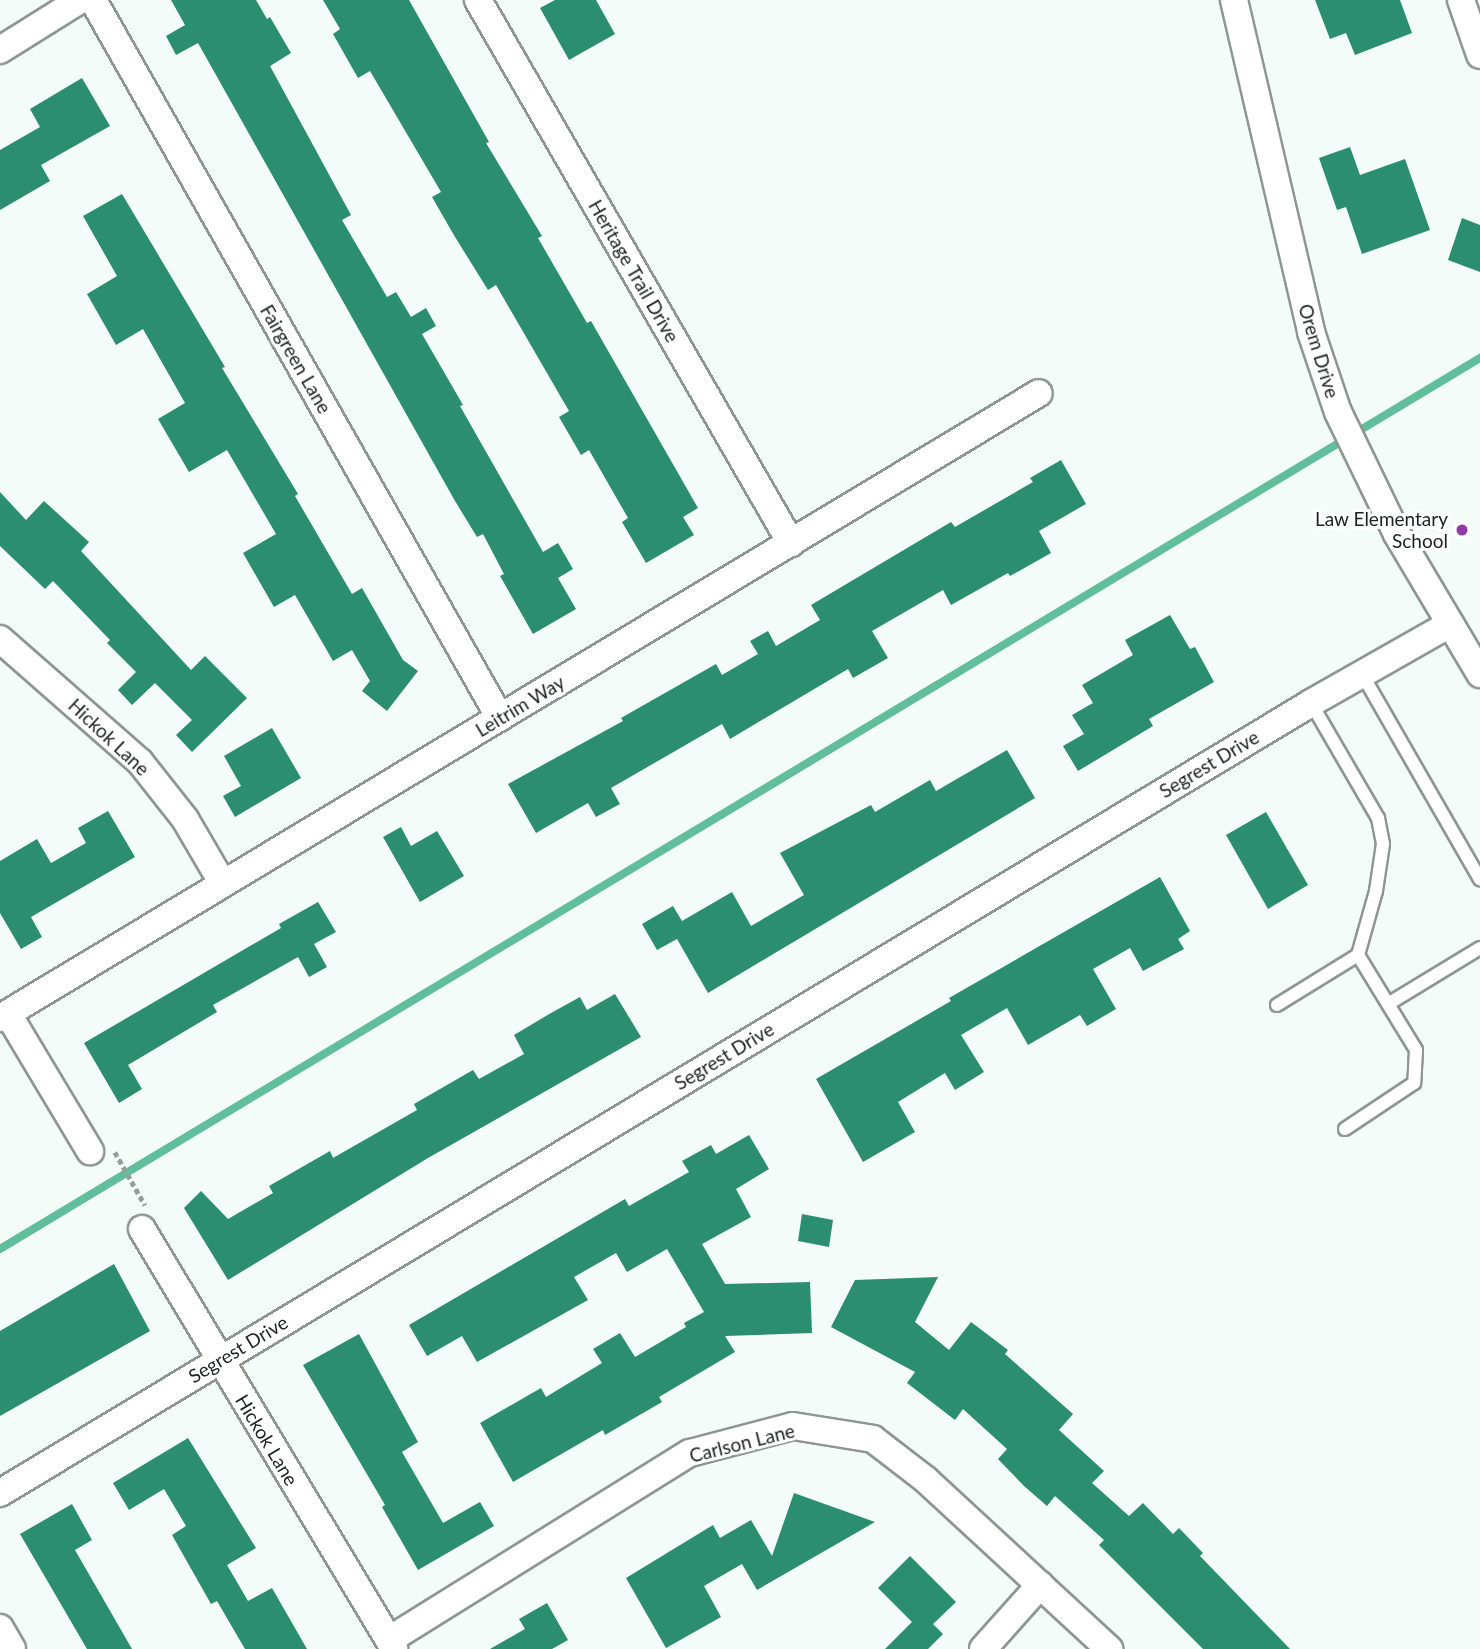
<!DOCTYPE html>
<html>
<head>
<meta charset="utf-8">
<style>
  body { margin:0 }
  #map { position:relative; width:1480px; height:1649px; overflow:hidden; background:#f3fcf8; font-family:Lato,sans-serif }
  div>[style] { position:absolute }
  .stream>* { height:8px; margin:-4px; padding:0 4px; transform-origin:4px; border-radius:4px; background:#60be9d }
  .building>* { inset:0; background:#2b8f6f }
  .path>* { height:4.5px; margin-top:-2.25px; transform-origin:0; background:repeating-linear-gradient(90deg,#969d9a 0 5px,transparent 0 8.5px) }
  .roads { filter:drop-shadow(2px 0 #8e9692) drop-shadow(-2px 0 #8e9692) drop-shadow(0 2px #8e9692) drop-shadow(0 -2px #8e9692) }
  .lane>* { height:12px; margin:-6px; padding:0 6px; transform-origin:6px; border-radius:6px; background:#fff }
  .street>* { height:26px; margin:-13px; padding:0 13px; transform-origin:13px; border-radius:13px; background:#fff }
  .dots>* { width:19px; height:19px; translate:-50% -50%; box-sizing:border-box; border:4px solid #fff; border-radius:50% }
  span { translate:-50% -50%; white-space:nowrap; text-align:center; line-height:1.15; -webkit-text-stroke:6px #fff; paint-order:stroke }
  .street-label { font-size:19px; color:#1d211f }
  .poi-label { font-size:19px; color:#1d211f }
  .right { translate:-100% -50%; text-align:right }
</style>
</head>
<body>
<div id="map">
  <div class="stream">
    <div style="left:0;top:1249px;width:1728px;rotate:-31.05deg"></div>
  </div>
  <div class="building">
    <div style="clip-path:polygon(171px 0,256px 0,267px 19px,270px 17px,291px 53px,270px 66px,351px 215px,342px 220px,387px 297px,396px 292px,411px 317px,426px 308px,436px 326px,422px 334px,463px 405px,460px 406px,543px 552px,558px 543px,573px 569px,558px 578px,576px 609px,533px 634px,500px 576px,504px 574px,483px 534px,477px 537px,455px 501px,198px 43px,176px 55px,166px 36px,185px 25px)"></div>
    <div style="clip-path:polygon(323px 0,409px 0,489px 142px,486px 143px,542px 236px,538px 238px,587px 323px,591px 321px,698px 508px,683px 517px,694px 535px,646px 563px,622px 522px,628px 518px,589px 450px,581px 455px,559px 417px,569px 411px,496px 285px,488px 290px,455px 237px,432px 197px,441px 192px,370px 71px,358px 78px,333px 34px,340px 29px)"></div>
    <div style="clip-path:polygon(555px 0,596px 0,615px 34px,569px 60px,540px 8px)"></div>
    <div style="clip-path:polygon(1315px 0,1400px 0,1412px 33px,1355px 55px,1346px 33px,1330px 39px)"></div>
    <div style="clip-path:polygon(82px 78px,110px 126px,41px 165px,50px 181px,0 210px,0 150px,40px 127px,30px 109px)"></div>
    <div style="clip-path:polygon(1350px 147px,1360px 175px,1405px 159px,1430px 230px,1362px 254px,1346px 207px,1337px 210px,1319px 158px)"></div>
    <div style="clip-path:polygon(122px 194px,225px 367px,222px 368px,298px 494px,295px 496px,352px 594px,362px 588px,403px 660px,418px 671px,387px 711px,362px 691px,370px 681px,352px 650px,333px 661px,295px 595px,274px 607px,243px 553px,276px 534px,227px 450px,189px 472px,158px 419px,185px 403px,143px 329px,116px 345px,87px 294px,117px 276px,83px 216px)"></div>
    <div style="clip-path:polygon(1462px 218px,1480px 225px,1480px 272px,1448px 260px)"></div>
    <div style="clip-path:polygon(1061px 460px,1086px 504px,1039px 531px,1051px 553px,1010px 576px,1008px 573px,951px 605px,943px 590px,872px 631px,888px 658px,853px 678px,848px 669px,730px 739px,722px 724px,611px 788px,620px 804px,596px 817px,588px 803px,536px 833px,508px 784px,623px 721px,621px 718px,716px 664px,722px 675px,758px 654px,750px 641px,768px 631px,776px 646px,820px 620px,811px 605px,951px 522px,955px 527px,1033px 482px,1030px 478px)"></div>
    <div style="clip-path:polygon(0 492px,26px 520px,44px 501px,89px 542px,81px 551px,191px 670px,205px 656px,247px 698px,192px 752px,176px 735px,192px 720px,155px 683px,132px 705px,118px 690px,136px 672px,107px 643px,110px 640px,53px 581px,45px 589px,0 546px)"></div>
    <div style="clip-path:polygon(1170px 615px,1190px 649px,1195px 647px,1214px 682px,1149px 719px,1153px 726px,1078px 771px,1063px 746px,1084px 734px,1072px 715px,1093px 703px,1082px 685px,1133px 655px,1125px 640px)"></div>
    <div style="clip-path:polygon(272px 728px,301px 778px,235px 817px,223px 796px,241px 786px,224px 756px)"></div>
    <div style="clip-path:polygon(1007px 750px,1035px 798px,708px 993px,677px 939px,657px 950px,642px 924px,673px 906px,682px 921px,732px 892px,751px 926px,804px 895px,780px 853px,871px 805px,875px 812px,930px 780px,936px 791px)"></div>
    <div style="clip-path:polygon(108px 811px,135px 857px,31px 917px,42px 937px,21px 949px,0 913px,0 861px,37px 839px,51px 863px,86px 843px,78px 828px)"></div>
    <div style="clip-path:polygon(1266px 812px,1308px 885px,1268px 909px,1226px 835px)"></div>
    <div style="clip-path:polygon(401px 827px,411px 846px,437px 831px,464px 876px,420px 902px,383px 837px)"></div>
    <div style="clip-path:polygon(1160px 877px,1190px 931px,1178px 939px,1184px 949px,1143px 971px,1130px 948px,1093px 969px,1116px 1009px,1087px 1026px,1080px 1015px,1028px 1045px,1007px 1008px,961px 1035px,984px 1072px,955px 1090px,945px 1073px,898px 1102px,915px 1132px,863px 1162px,816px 1079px,951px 1001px,949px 998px)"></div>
    <div style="clip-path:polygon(318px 902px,336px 932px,314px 944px,327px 967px,309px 977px,298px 957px,213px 1005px,217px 1012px,128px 1065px,142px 1089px,119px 1103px,84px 1043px,281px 928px,279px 924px)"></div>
    <div style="clip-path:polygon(615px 994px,641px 1037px,428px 1158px,228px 1280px,184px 1208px,201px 1191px,228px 1219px,273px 1193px,269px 1186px,330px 1151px,333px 1158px,417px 1110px,414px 1104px,473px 1070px,479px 1079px,524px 1054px,514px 1035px,551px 1013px,580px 997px,587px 1010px)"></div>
    <div style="clip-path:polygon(749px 1135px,769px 1169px,736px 1189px,751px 1217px,702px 1244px,725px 1284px,810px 1282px,812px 1333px,725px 1336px,735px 1352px,659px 1397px,662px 1402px,605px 1435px,603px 1430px,513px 1482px,480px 1423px,541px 1388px,546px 1397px,602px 1363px,593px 1349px,620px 1333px,635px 1357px,686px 1327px,684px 1323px,704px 1312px,667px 1249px,627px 1272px,616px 1253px,574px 1277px,588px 1300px,477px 1362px,462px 1336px,427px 1356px,409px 1325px,625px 1199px,629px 1206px,689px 1172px,682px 1161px,711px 1145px,716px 1154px)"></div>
    <div style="clip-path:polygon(802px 1214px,833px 1220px,829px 1247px,798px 1241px)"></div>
    <div style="clip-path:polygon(114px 1264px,150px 1331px,0 1416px,0 1331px)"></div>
    <div style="clip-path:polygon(938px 1277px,915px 1322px,949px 1350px,971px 1322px,1008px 1350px,1005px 1354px,1073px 1414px,1059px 1430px,1104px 1471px,1092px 1483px,1129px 1516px,1143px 1503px,1173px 1534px,1179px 1528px,1203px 1553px,1200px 1556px,1290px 1649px,1203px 1649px,1099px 1545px,1104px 1540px,1055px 1496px,1047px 1506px,1024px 1486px,998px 1459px,1007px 1449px,963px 1409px,955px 1420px,907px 1383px,915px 1372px,831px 1327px,855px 1280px)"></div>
    <div style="clip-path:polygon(359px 1334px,418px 1442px,402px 1452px,443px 1523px,480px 1502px,494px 1526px,418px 1570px,382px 1507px,385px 1505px,303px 1365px)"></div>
    <div style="clip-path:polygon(188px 1438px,256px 1548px,227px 1565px,248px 1601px,272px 1588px,307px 1649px,245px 1649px,217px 1601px,211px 1604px,172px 1535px,186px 1526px,164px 1489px,129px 1510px,113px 1483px)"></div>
    <div style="clip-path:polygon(794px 1493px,875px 1522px,757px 1590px,742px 1564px,704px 1586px,721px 1617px,666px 1648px,626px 1578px,713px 1525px,720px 1538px,751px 1520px,772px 1556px)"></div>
    <div style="clip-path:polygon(72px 1504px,92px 1540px,75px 1550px,132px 1649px,87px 1649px,20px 1534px)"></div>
    <div style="clip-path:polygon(910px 1556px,956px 1602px,933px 1624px,943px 1634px,928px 1649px,885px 1649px,912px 1622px,878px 1588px)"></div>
    <div style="clip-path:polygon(547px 1603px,568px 1640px,552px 1649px,490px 1649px,525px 1629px,519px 1619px)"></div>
  </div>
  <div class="path">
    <div style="left:115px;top:1152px;width:61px;rotate:60.5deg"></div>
  </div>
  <div class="roads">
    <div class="lane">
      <div style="left:1362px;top:674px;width:237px;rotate:60.1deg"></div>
      <div style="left:1311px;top:703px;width:133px;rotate:59.8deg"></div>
      <div style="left:1378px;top:818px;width:26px;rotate:79deg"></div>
      <div style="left:1383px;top:844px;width:48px;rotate:98.5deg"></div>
      <div style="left:1376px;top:891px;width:66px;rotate:105.7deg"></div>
      <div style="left:1358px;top:955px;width:111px;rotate:58.6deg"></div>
      <div style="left:1416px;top:1050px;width:33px;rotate:93deg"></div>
      <div style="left:1414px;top:1083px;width:83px;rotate:146.3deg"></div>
      <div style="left:1388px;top:1004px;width:108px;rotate:-31.3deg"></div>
      <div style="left:1277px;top:1005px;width:95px;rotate:-31.7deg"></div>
    </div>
    <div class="street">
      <div style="left:93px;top:0;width:825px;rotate:60.45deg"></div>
      <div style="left:478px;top:0;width:627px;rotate:60.04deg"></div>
      <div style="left:1234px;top:0;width:341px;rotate:76.9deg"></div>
      <div style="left:1311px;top:332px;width:84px;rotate:71.4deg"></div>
      <div style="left:1338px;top:412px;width:136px;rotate:64.2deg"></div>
      <div style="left:1397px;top:534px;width:163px;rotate:59.3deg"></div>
      <div style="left:1461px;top:0;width:58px;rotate:70.9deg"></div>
      <div style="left:0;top:50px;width:94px;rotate:-32deg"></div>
      <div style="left:0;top:639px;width:186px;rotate:41.3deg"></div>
      <div style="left:140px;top:762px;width:73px;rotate:51.7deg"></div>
      <div style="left:185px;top:819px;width:75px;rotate:59.7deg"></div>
      <div style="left:8px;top:1014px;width:160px;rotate:59.1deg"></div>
      <div style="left:0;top:1018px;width:1212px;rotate:-31.03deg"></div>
      <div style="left:142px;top:1229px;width:490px;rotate:59deg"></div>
      <div style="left:0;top:1493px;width:1531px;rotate:-31.07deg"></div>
      <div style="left:1311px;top:703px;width:160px;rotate:-29.6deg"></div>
      <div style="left:0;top:1628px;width:24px;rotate:60deg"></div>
      <div style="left:389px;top:1640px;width:354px;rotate:-31.9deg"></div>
      <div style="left:690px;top:1453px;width:106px;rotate:-14.7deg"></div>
      <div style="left:793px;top:1426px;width:81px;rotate:9.2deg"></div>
      <div style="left:873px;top:1439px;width:66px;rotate:37.6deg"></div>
      <div style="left:925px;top:1479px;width:251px;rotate:42.7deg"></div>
      <div style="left:983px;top:1649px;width:86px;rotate:-48.3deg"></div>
    </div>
  </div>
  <div class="dots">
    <div style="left:1462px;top:530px;background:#903aa8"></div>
  </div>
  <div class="street-label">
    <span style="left:634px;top:271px;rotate:60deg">Heritage Trail Drive</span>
    <span style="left:1319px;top:351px;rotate:73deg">Orem Drive</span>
    <span style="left:296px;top:359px;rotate:60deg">Fairgreen Lane</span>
    <span style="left:520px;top:706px;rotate:-31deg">Leitrim Way</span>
    <span style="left:109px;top:737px;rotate:43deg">Hickok Lane</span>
    <span style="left:1209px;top:764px;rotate:-31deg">Segrest Drive</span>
    <span style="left:724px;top:1056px;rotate:-31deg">Segrest Drive</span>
    <span style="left:238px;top:1349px;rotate:-31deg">Segrest Drive</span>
    <span style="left:267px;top:1440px;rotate:59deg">Hickok Lane</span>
    <span style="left:742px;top:1443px;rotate:-14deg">Carlson Lane</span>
  </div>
  <div class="poi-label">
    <span class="right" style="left:1448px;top:530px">Law Elementary<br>School</span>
  </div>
</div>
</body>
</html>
